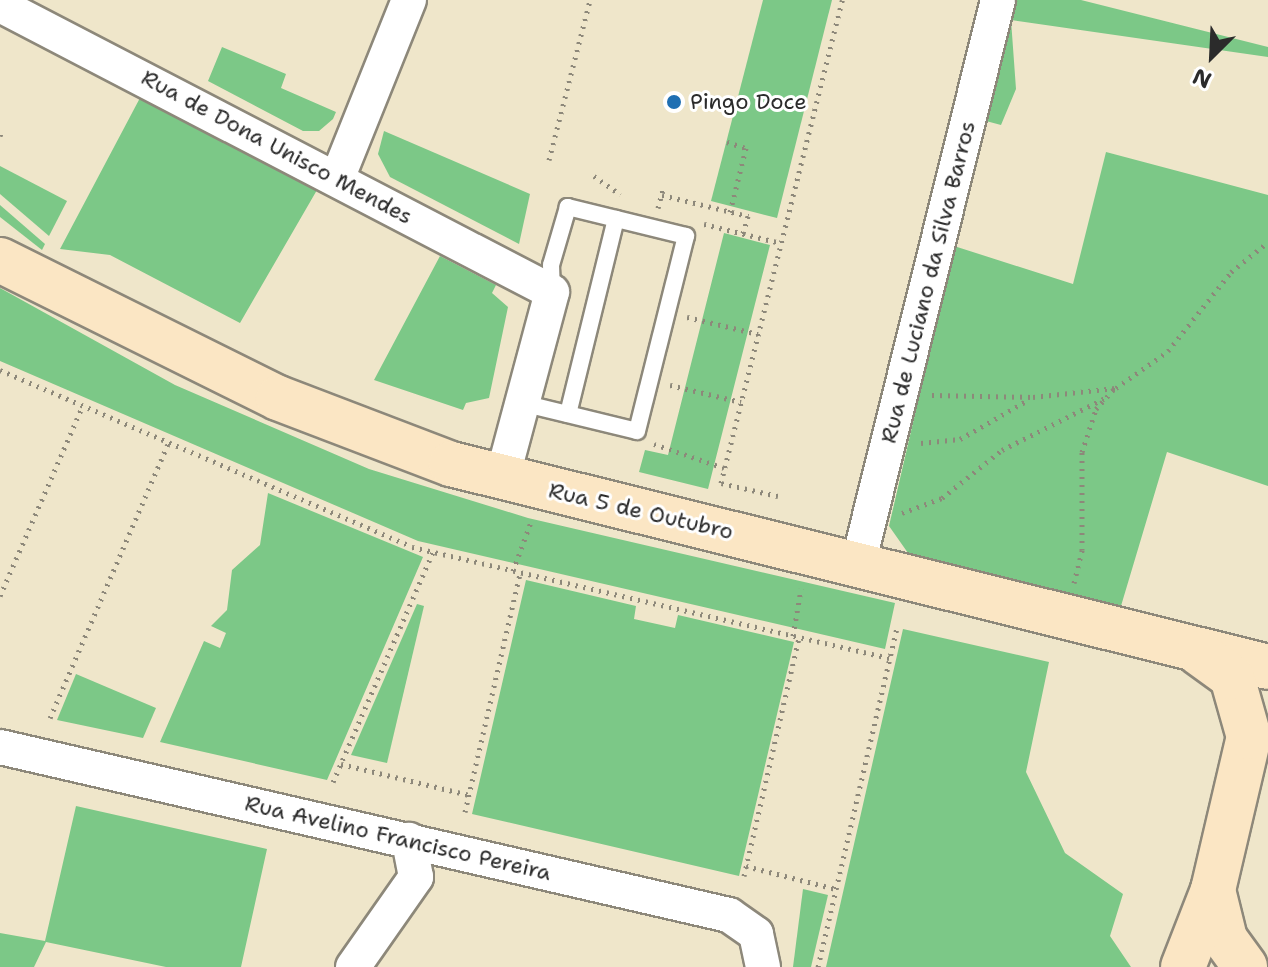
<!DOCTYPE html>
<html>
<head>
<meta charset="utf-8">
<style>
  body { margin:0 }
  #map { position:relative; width:1268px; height:967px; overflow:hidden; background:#efe6ca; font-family:"Shantell Sans",sans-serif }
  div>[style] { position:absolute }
  .green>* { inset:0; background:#7cc887 }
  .path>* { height:5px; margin-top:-2.5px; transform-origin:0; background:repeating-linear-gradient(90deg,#8d887a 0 2px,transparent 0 8px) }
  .roads { filter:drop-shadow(2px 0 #8d887a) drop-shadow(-2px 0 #8d887a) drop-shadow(0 2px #8d887a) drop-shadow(0 -2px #8d887a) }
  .service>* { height:16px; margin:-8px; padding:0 8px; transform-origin:8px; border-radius:8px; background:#fff }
  .minor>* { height:34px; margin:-17px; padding:0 17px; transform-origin:17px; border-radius:17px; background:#fff }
  .secondary>* { height:44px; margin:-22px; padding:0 22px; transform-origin:22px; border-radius:22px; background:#fbe6c4 }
  .dots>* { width:22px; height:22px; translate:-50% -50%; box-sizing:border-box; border:4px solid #fff; border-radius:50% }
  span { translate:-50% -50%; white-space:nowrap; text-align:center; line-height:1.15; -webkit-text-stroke:6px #fff; paint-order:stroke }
  .poi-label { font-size:22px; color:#2b2b2b }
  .left { translate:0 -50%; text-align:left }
  .street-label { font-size:22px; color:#2b2b2b }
  .north { position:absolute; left:1172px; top:16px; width:80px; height:80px; -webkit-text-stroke:6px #fff; paint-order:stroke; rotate:204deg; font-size:22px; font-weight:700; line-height:32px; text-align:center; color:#2b2b2b }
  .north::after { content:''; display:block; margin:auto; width:28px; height:36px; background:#2b2b2b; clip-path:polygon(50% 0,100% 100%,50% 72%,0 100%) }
</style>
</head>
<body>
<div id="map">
  <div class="green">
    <div style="clip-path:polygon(763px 0,832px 0,777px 218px,711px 201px)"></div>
    <div style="clip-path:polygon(1016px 0,1081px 0,1268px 47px,1268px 57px,1011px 20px,1016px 89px,1001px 125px,986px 121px)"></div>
    <div style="clip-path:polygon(222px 47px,286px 74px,281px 88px,336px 112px,333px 119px,319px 131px,303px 131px,208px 81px)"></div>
    <div style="clip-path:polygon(141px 96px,317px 190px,240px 323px,110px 255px,60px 249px)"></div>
    <div style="clip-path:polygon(384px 131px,530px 194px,519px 244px,390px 177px,378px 154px)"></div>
    <div style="clip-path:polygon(1106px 152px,1268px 195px,1268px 486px,1167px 452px,1121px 606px,908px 553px,889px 526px,954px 246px,1073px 284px)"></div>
    <div style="clip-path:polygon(0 166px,67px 201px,49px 236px,0 194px)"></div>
    <div style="clip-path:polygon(0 205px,45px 244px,42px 250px,0 217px)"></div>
    <div style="clip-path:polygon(724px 233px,770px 245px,708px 489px,639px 472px,645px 450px,668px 455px)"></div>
    <div style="clip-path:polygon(440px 256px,496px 285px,492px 293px,508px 307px,489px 398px,466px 403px,463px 410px,374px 380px)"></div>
    <div style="clip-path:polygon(0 288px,175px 385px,369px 469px,528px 518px,895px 603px,885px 649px,418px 541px,0 361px)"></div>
    <div style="clip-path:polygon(268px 493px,423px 557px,327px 780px,160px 742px,204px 641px,220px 648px,226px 633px,211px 626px,227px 610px,232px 570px,260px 545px)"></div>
    <div style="clip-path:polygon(526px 580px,636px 606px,634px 619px,675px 628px,678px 615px,794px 642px,739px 876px,472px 814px)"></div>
    <div style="clip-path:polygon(417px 604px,424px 606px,387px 763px,351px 755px)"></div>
    <div style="clip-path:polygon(903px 629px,1049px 662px,1026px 772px,1065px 853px,1123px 894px,1110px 936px,1131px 967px,826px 967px)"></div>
    <div style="clip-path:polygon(76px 674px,156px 708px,143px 738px,57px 720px)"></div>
    <div style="clip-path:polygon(76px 806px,267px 849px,241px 967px,166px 967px,46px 942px,34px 967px,0 967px,0 933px,45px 941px)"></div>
    <div style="clip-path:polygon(803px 889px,828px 895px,811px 967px,793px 967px)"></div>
  </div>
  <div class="path">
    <div style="left:0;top:136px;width:3px;rotate:-72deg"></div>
    <div style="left:727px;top:142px;width:20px;rotate:18deg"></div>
    <div style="left:746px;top:148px;width:66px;rotate:104deg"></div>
    <div style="left:549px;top:160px;width:165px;rotate:-75.6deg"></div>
    <div style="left:594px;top:176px;width:32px;rotate:35deg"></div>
    <div style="left:662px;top:195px;width:89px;rotate:13.7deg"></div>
    <div style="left:748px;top:216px;width:19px;rotate:106deg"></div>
    <div style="left:658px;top:208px;width:20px;rotate:-75deg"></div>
    <div style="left:704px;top:224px;width:79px;rotate:13.9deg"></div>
    <div style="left:687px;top:317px;width:73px;rotate:13.5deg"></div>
    <div style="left:0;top:370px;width:448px;rotate:23.2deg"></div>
    <div style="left:412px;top:547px;width:490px;rotate:13.1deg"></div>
    <div style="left:670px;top:385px;width:73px;rotate:13.5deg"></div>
    <div style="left:932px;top:395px;width:101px;rotate:1.1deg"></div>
    <div style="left:1033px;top:397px;width:83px;rotate:-6.2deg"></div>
    <div style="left:1116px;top:388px;width:64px;rotate:-35.4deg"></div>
    <div style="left:1168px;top:351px;width:101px;rotate:-51.4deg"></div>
    <div style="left:1231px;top:272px;width:48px;rotate:-39deg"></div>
    <div style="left:921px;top:443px;width:39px;rotate:-6deg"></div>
    <div style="left:960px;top:439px;width:78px;rotate:-29.8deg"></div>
    <div style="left:654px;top:444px;width:74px;rotate:18.9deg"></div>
    <div style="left:778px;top:496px;width:58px;rotate:-167.2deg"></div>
    <div style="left:721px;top:483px;width:498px;rotate:-75.9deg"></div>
    <div style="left:902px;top:513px;width:43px;rotate:-20.6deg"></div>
    <div style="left:942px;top:498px;width:77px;rotate:-38.7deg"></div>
    <div style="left:1002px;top:450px;width:115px;rotate:-26.8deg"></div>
    <div style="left:513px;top:571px;width:55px;rotate:-69.9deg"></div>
    <div style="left:1074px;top:583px;width:34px;rotate:-76deg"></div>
    <div style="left:1082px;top:550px;width:98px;rotate:-90deg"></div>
    <div style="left:1082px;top:452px;width:45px;rotate:-72deg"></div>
    <div style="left:1096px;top:409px;width:28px;rotate:-48deg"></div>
    <div style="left:0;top:596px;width:208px;rotate:-66.5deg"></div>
    <div style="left:793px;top:636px;width:48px;rotate:-80.3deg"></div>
    <div style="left:50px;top:718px;width:301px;rotate:-66.7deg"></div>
    <div style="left:341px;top:764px;width:132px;rotate:13.6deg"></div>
    <div style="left:333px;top:782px;width:251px;rotate:-66.5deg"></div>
    <div style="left:465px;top:812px;width:245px;rotate:-77deg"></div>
    <div style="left:746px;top:866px;width:93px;rotate:14.3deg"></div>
    <div style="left:744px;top:876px;width:245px;rotate:-77deg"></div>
    <div style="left:818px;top:967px;width:349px;rotate:-76.9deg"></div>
  </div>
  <div class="roads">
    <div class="service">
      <div style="left:522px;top:403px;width:118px;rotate:13.7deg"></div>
      <div style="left:637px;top:431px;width:201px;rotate:-75.9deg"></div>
      <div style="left:686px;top:236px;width:122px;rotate:-166.2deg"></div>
      <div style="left:568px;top:207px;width:60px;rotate:106.3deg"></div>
      <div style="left:551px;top:265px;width:27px;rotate:88deg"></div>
      <div style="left:568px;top:414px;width:201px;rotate:-76.2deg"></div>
    </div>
    <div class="minor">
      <div style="left:0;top:5px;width:622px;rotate:27.47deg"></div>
      <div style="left:552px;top:292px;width:193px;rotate:105deg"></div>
      <div style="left:337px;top:179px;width:193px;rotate:-68.1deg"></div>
      <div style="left:858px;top:564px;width:581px;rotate:-76.06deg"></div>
      <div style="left:0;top:747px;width:748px;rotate:12.98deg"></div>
      <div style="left:729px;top:915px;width:33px;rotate:35deg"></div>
      <div style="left:756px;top:934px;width:34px;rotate:78deg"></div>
      <div style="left:353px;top:967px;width:110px;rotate:-55deg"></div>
      <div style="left:416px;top:877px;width:38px;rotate:-101deg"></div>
    </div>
    <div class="secondary">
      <div style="left:0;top:260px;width:310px;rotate:26.4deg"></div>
      <div style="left:278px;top:398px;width:185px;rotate:20.9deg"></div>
      <div style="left:451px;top:464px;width:842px;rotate:13.95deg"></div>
      <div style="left:1213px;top:890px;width:50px;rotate:76.2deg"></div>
      <div style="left:1225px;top:939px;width:34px;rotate:54deg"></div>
      <div style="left:1183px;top:967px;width:83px;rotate:-68.7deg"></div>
      <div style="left:1213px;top:890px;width:157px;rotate:-76.8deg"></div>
      <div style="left:1249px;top:737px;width:62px;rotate:-105.8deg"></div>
      <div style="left:1232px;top:677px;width:41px;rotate:-144deg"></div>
    </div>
  </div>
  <div class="dots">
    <div style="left:674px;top:102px;background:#1f6fb2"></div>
  </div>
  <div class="poi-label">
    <span class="left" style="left:690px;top:102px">Pingo Doce</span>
  </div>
  <div class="street-label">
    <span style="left:277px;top:147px;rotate:28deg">Rua de Dona Unisco Mendes</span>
    <span style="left:928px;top:282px;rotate:-76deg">Rua de Luciano da Silva Barros</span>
    <span style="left:641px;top:511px;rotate:13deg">Rua 5 de Outubro</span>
    <span style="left:398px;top:838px;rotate:13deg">Rua Avelino Francisco Pereira</span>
  </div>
  <div class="north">N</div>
</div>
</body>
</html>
